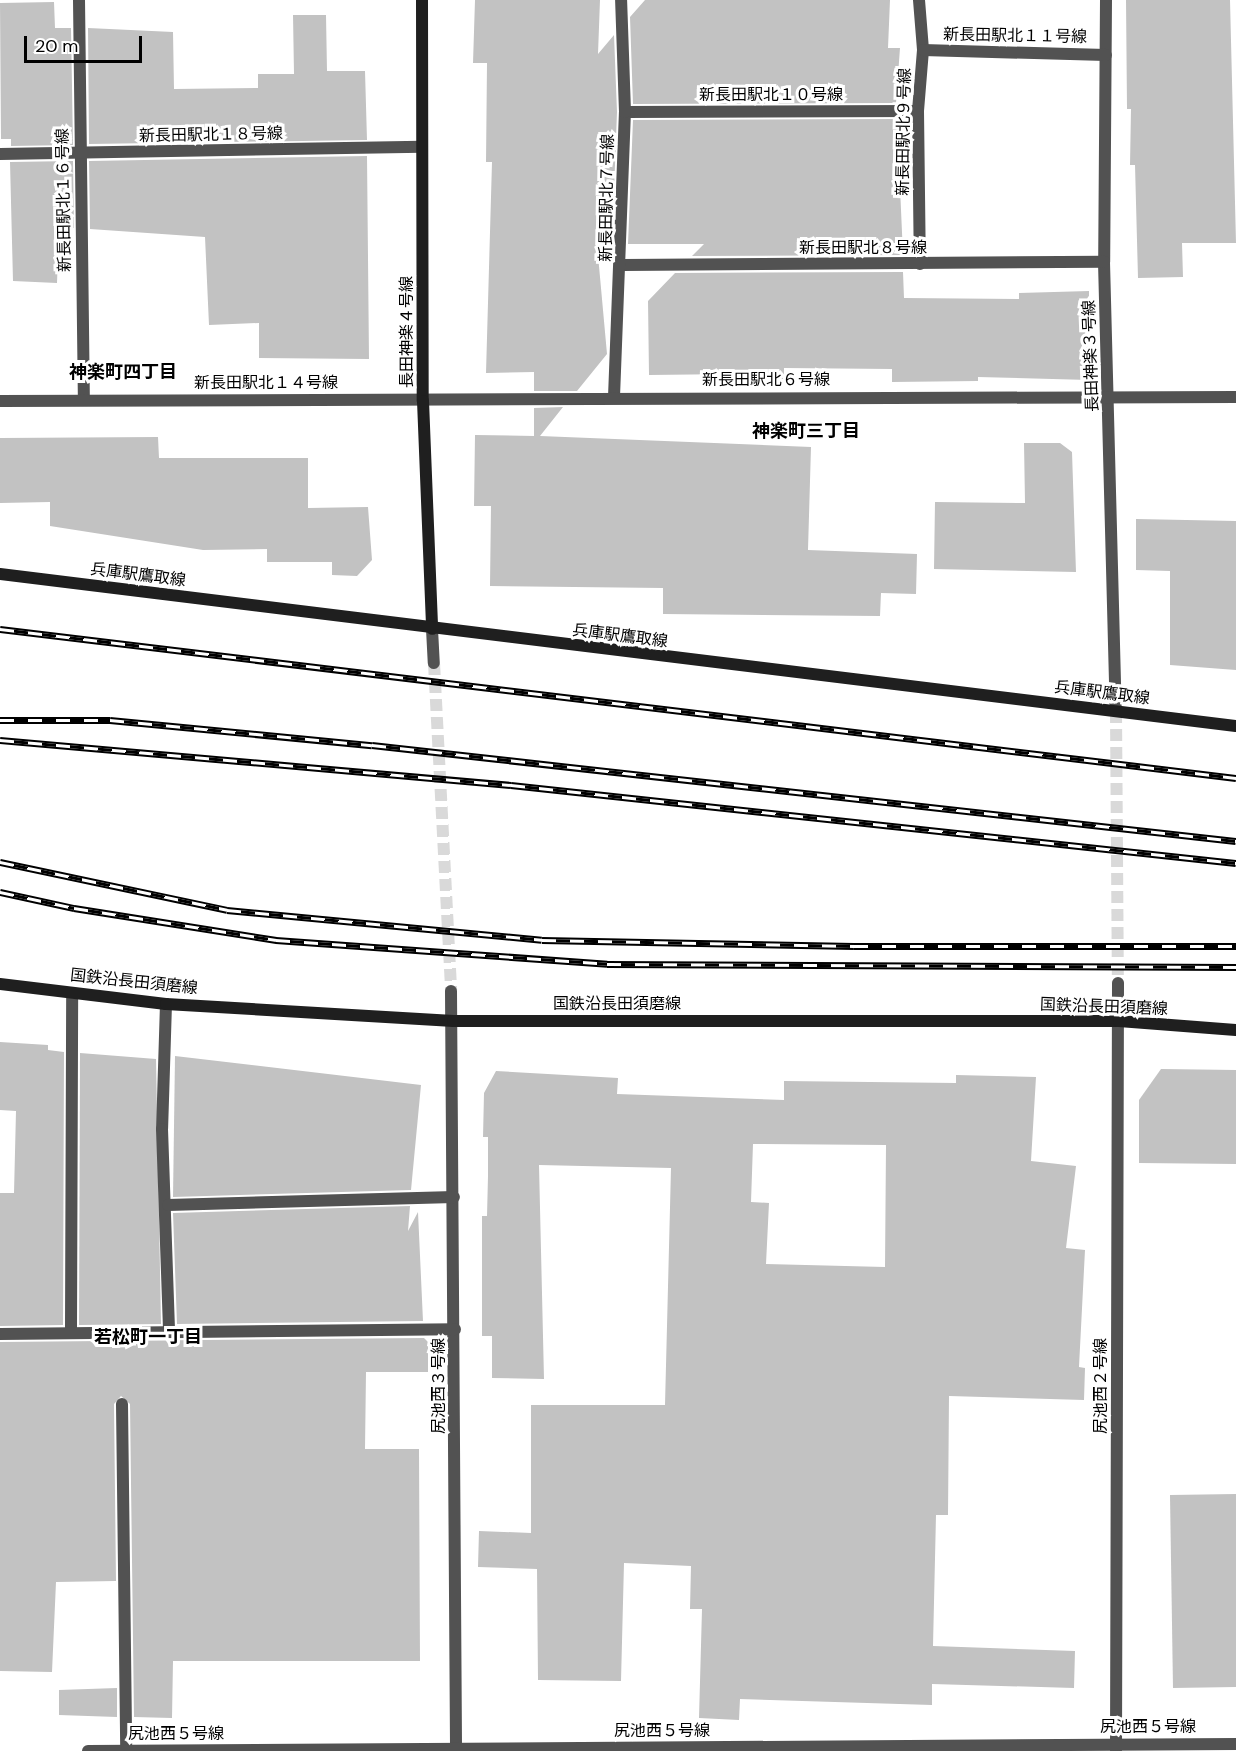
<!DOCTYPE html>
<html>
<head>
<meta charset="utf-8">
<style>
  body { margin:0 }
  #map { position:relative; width:1236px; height:1751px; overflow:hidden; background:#fff; font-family:"DM Sans","Noto Sans JP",sans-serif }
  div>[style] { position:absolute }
  .building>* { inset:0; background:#c2c2c2 }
  .street-tunnel>* { height:12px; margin-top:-6px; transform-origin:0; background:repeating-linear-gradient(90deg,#d9d9d9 0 12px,transparent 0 18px) }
  .street>* { height:12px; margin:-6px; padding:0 6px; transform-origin:6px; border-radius:6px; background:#525252 }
  .secondary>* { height:12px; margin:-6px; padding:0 6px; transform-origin:6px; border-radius:6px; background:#1f1f1f }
  .rail>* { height:7px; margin-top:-3.5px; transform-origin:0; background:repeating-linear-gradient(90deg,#fff 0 14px,#000 0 28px); box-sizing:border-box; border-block:2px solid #000 }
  span { translate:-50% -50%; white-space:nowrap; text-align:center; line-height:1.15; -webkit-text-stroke:6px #fff; paint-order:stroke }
  .street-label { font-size:16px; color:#000 }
  .neighbourhood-label { font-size:18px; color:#000; font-weight:700 }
  .scale { position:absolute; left:24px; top:36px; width:118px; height:27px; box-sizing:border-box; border:3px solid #000; border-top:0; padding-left:8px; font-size:18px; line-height:21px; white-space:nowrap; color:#000; -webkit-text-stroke:4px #fff; paint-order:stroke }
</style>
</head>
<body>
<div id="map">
  <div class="building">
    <div style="clip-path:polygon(475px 0,600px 0,598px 54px,614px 35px,617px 112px,612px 244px,597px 244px,607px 354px,577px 391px,534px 391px,534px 372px,486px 373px,492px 162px,486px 162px,487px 63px,473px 63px)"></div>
    <div style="clip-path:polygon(645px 0,890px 0,888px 48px,900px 48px,896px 103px,633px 104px,630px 17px)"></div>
    <div style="clip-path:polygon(1126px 0,1230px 0,1236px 243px,1182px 243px,1183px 277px,1138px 278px,1135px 165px,1130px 165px,1131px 109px,1127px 109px)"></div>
    <div style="clip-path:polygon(54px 2px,55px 28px,71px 28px,73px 145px,11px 146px,11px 139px,1px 139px,0 3px)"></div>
    <div style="clip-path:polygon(293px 15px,326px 15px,327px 71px,365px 71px,367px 140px,89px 144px,88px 28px,173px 32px,174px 89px,258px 88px,258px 74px,294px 74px)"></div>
    <div style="clip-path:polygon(897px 119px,903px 255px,692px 256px,704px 244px,628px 244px,633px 120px)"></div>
    <div style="clip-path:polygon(367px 156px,369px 359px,259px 358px,259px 323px,209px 325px,205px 237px,90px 229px,89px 161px)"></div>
    <div style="clip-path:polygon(73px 161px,74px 228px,59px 227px,57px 283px,13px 281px,10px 162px)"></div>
    <div style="clip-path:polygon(903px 272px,904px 298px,1019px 299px,1019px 293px,1089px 291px,1089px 380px,978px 377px,978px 381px,892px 382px,892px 369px,784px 368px,784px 379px,734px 378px,734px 374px,649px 375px,648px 301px,675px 273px)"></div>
    <div style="clip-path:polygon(563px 407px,540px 436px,811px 447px,808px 550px,917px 554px,916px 594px,881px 593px,880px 616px,663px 614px,663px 588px,490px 586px,491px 506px,474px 506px,475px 435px,534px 436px,534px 408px)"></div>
    <div style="clip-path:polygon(158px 437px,159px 458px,308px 458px,308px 508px,368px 507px,372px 560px,357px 576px,332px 575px,332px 562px,267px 562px,267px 549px,203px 550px,50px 526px,50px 502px,0 503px,0 438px)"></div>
    <div style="clip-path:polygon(1024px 443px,1060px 443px,1072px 452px,1076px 572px,934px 569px,935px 502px,1025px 503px)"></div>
    <div style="clip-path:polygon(1136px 519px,1236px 521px,1236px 670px,1170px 665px,1170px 571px,1136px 570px)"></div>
    <div style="clip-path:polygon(0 1042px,48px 1045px,48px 1050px,64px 1052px,63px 1325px,0 1326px,0 1193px,14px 1193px,16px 1111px,0 1110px)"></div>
    <div style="clip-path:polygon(80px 1053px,156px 1059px,161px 1324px,79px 1325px)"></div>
    <div style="clip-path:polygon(175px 1056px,421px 1085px,411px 1190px,173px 1197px)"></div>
    <div style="clip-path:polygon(1161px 1069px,1236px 1070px,1236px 1164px,1139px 1163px,1139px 1100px)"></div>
    <div style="clip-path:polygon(evenodd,496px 1071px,618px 1078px,617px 1094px,784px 1100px,784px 1081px,956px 1083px,956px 1075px,1036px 1077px,1031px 1161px,1076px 1166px,1066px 1248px,1085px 1250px,1079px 1367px,1085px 1368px,1084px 1400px,949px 1396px,948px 1515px,936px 1515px,933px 1646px,1075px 1651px,1074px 1688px,932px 1684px,932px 1705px,740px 1699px,739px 1720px,699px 1718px,702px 1609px,690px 1609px,691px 1566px,624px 1563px,621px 1681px,538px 1680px,537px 1569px,478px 1567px,479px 1531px,531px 1533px,531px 1405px,665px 1405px,671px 1168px,539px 1165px,544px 1379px,492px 1378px,492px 1336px,482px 1336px,482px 1216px,487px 1216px,488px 1176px,488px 1137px,483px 1137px,484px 1093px,496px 1071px,753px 1144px,886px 1145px,885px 1267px,766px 1264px,769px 1203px,751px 1202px,753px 1144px)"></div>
    <div style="clip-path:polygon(410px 1206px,408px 1231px,418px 1212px,423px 1321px,177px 1324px,173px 1213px)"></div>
    <div style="clip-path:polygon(424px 1338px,428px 1342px,428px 1372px,366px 1372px,365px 1449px,419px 1449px,420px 1661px,173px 1661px,172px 1718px,134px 1717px,130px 1404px,121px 1396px,114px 1404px,116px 1581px,56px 1582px,52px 1672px,0 1671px,0 1342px)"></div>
    <div style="clip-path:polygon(1236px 1494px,1236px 1687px,1173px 1688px,1170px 1495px)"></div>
    <div style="clip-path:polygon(117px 1688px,117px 1717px,59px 1715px,59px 1690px)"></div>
  </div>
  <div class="street-tunnel">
    <div style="left:434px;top:663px;width:328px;rotate:87deg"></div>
    <div style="left:1116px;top:711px;width:272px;rotate:89.6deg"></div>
  </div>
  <div class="street">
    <div style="left:79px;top:0;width:399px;rotate:89.3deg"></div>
    <div style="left:919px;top:0;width:50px;rotate:85.4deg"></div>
    <div style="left:923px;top:50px;width:61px;rotate:94.7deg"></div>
    <div style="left:918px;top:111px;width:153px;rotate:89.3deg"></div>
    <div style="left:1106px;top:0;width:262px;rotate:90.4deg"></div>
    <div style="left:1104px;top:262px;width:449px;rotate:88.5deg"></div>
    <div style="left:923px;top:50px;width:183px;rotate:1.6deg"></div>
    <div style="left:625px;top:112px;width:293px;rotate:-0.2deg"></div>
    <div style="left:0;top:154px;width:422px;rotate:-1deg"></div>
    <div style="left:622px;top:265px;width:482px;rotate:-0.4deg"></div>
    <div style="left:614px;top:397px;width:285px;rotate:-87.8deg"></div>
    <div style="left:625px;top:112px;width:112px;rotate:-92deg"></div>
    <div style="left:0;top:401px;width:1236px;rotate:-0.19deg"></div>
    <div style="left:432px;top:629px;width:34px;rotate:87deg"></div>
    <div style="left:451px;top:991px;width:760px;rotate:89.62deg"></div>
    <div style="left:166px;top:1004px;width:125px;rotate:91.8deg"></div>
    <div style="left:162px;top:1129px;width:201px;rotate:88deg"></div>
    <div style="left:168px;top:1205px;width:286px;rotate:-1.6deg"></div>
    <div style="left:71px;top:1330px;width:337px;rotate:-89.8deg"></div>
    <div style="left:0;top:1334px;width:455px;rotate:-0.6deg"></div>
    <div style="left:122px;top:1404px;width:347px;rotate:89.3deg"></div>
    <div style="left:1116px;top:1750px;width:767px;rotate:-89.85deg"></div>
    <div style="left:88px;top:1751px;width:1148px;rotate:-0.35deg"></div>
  </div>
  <div class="secondary">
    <div style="left:422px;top:0;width:401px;rotate:89.9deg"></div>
    <div style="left:423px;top:401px;width:228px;rotate:87.7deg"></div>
    <div style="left:0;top:574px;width:1245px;rotate:7.01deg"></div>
    <div style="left:0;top:984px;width:167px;rotate:6.9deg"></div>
    <div style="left:166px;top:1004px;width:288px;rotate:3.4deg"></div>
    <div style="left:453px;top:1021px;width:666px"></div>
    <div style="left:1119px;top:1021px;width:117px;rotate:4.4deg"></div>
  </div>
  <div class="rail">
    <div style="left:0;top:629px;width:1245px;rotate:6.87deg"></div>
    <div style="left:0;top:720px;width:110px"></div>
    <div style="left:110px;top:720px;width:263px;rotate:5.5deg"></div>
    <div style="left:372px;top:745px;width:869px;rotate:6.34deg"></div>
    <div style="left:0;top:740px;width:513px;rotate:5.03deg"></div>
    <div style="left:511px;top:785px;width:729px;rotate:6.14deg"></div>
    <div style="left:0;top:862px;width:232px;rotate:11.9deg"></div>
    <div style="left:227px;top:910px;width:316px;rotate:5.4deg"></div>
    <div style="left:542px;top:940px;width:312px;rotate:1.1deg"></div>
    <div style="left:854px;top:946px;width:382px"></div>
    <div style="left:0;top:892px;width:76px;rotate:12.2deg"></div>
    <div style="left:74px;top:908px;width:205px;rotate:9deg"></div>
    <div style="left:276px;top:940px;width:332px;rotate:4.1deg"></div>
    <div style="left:607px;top:964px;width:629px;rotate:0.27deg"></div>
  </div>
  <div class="street-label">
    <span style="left:1015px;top:36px;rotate:1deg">新長田駅北１１号線</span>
    <span style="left:771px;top:95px">新長田駅北１０号線</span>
    <span style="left:904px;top:132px;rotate:-89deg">新長田駅北９号線</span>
    <span style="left:211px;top:135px;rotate:-1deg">新長田駅北１８号線</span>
    <span style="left:607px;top:198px;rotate:-89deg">新長田駅北７号線</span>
    <span style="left:64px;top:200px;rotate:-91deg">新長田駅北１６号線</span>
    <span style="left:863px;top:248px">新長田駅北８号線</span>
    <span style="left:407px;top:332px;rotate:-90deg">長田神楽４号線</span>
    <span style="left:1091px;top:356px;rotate:-92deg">長田神楽３号線</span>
    <span style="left:766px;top:380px">新長田駅北６号線</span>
    <span style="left:266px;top:383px">新長田駅北１４号線</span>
    <span style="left:138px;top:575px;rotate:7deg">兵庫駅鷹取線</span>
    <span style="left:620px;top:636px;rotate:7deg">兵庫駅鷹取線</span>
    <span style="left:1102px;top:693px;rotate:7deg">兵庫駅鷹取線</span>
    <span style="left:134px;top:982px;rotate:6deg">国鉄沿長田須磨線</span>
    <span style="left:617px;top:1004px">国鉄沿長田須磨線</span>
    <span style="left:1104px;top:1007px;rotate:2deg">国鉄沿長田須磨線</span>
    <span style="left:439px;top:1386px;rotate:-90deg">尻池西３号線</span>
    <span style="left:1101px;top:1386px;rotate:-90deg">尻池西２号線</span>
    <span style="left:1148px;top:1727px">尻池西５号線</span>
    <span style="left:662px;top:1731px">尻池西５号線</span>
    <span style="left:176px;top:1734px">尻池西５号線</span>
  </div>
  <div class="neighbourhood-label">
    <span style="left:123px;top:372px">神楽町四丁目</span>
    <span style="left:806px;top:431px">神楽町三丁目</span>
    <span style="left:148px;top:1337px">若松町一丁目</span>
  </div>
  <div class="scale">20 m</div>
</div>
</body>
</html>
